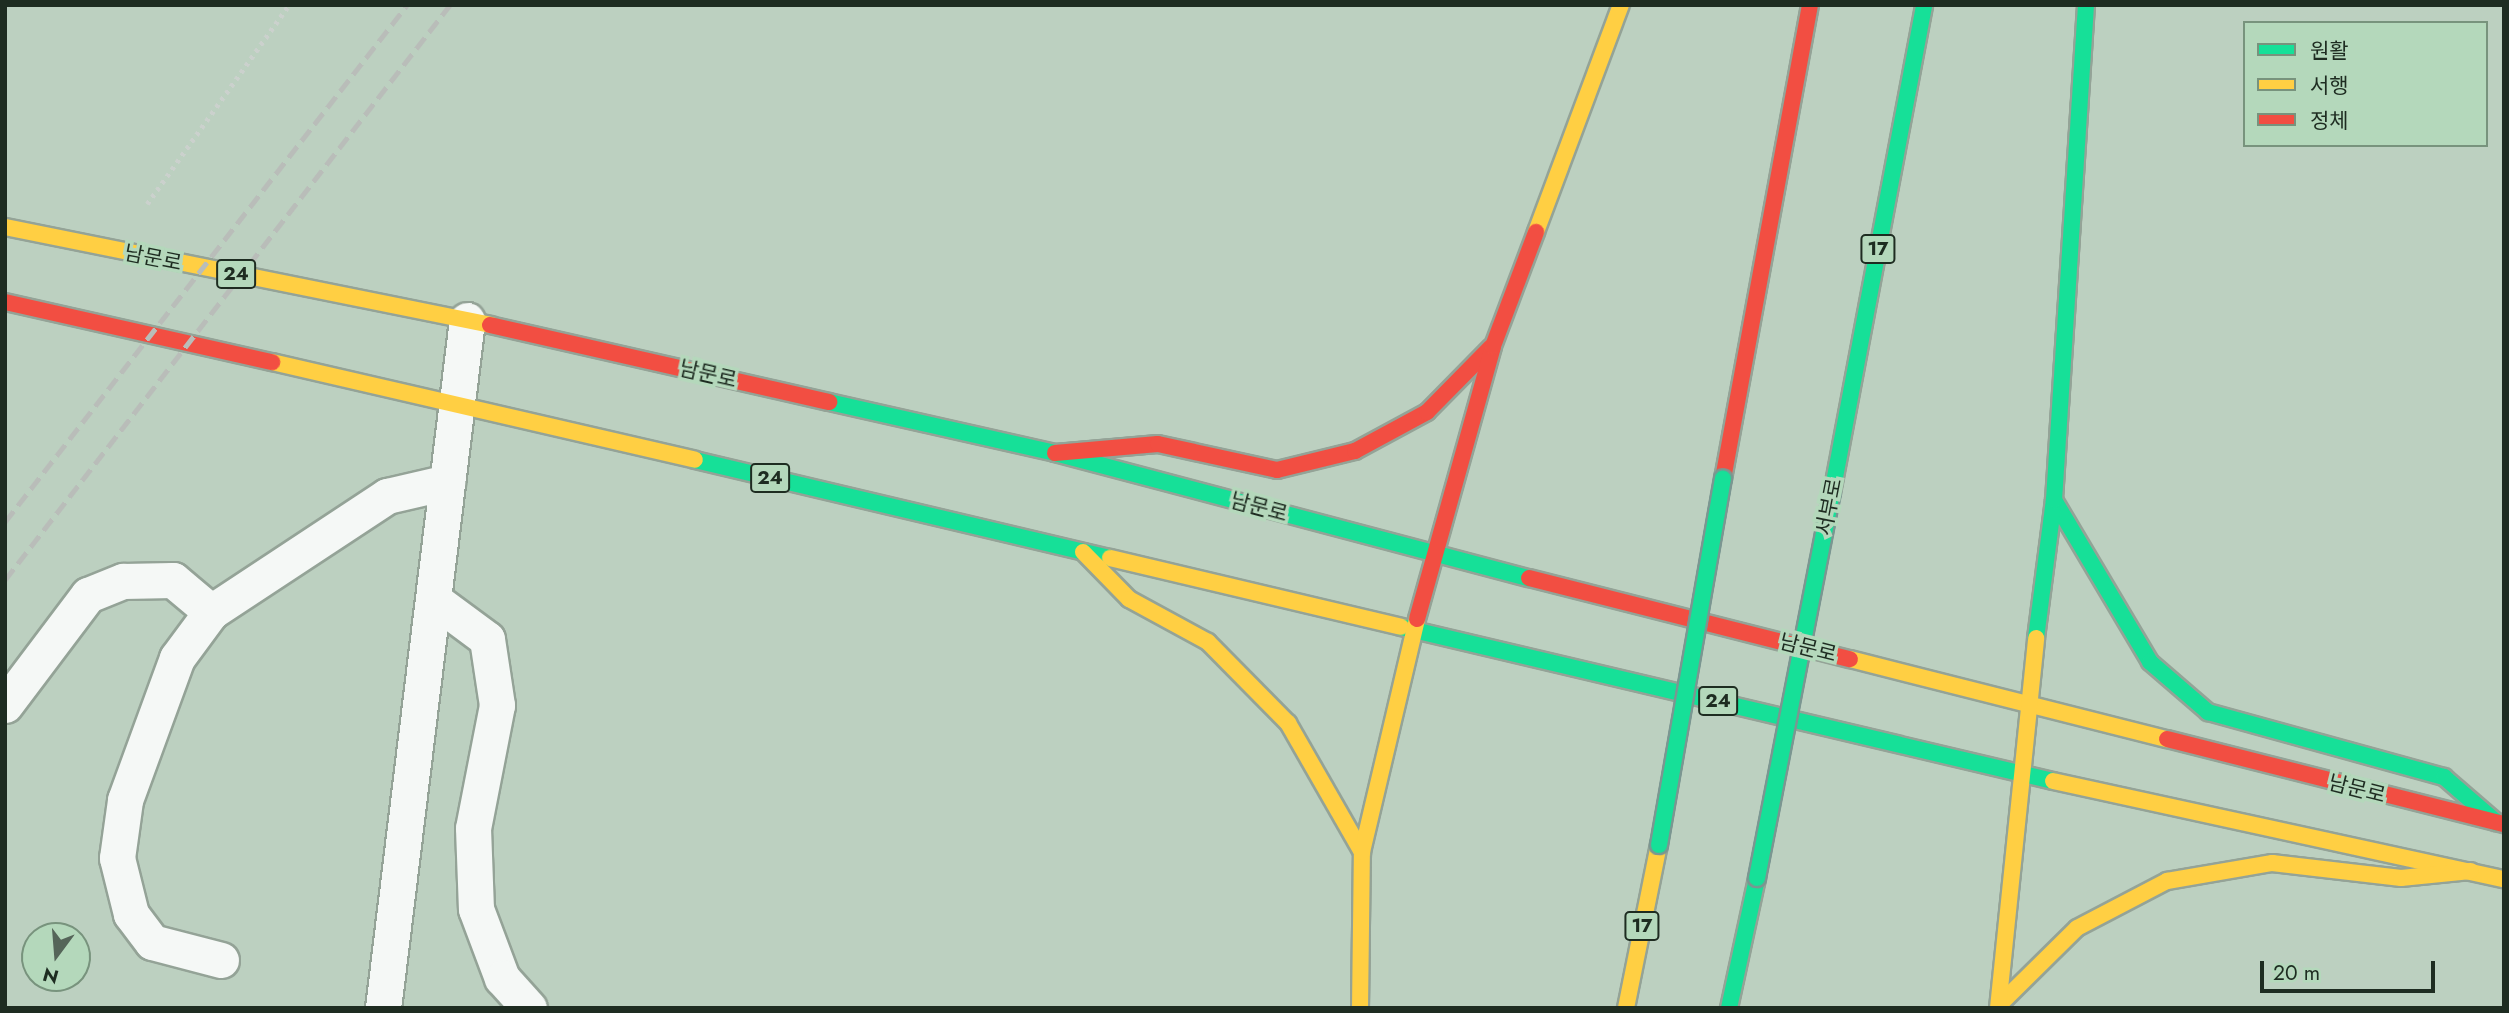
<!DOCTYPE html>
<html>
<head>
<meta charset="utf-8">
<style>
  body { margin:0 }
  #map { position:relative; width:2509px; height:1013px; overflow:hidden; background:#bcd0c0; font-family:Jost,"Noto Sans KR",sans-serif }
  div>[style] { position:absolute }
  .path>* { height:4.5px; margin-top:-2.25px; transform-origin:0; background:repeating-linear-gradient(90deg,#cbd1cd 0 3.5px,transparent 0 8.5px) }
  .roads { filter:drop-shadow(2px 0 #94a397) drop-shadow(-2px 0 #94a397) drop-shadow(0 2px #94a397) drop-shadow(0 -2px #94a397) }
  .lane>* { height:35px; margin:-17.5px; padding:0 17.5px; transform-origin:17.5px; border-radius:17.5px; background:#f5f8f6 }
  .fast>* { height:16px; margin:-8px; padding:0 8px; transform-origin:8px; border-radius:8px; background:#16e098 }
  .slow>* { height:16px; margin:-8px; padding:0 8px; transform-origin:8px; border-radius:8px; background:#ffcf43 }
  .jam>* { height:16px; margin:-8px; padding:0 8px; transform-origin:8px; border-radius:8px; background:#f24e42 }
  .rail>* { height:5px; margin-top:-2.5px; transform-origin:0; background:repeating-linear-gradient(90deg,#b9bdb9 0 14px,transparent 0 21px) }
  .bridges { filter:drop-shadow(2px 0 #7b9691) drop-shadow(-2px 0 #7b9691) drop-shadow(0 2px #7b9691) drop-shadow(0 -2px #7b9691) }
  .fast-bridge>* { height:16px; margin:-8px; padding:0 8px; transform-origin:8px; border-radius:8px; background:#16e098 }
  span { translate:-50% -50%; white-space:nowrap; text-align:center; line-height:1.15; -webkit-text-stroke:7px #b4d8bb; paint-order:stroke }
  .shield-label span { padding:2px 5px; background:#b4d8bb; border:2px solid; border-radius:5px; -webkit-text-stroke-width:0 }
  .shield-label { font-size:19px; color:#1e2c21; font-weight:700 }
  .street-label { font-size:21px; color:#1e2c21 }
  .frame { position:absolute; inset:0; border:7px solid #1e2c21; pointer-events:none }
  .legend { position:absolute; left:2243px; top:21px; width:245px; height:126px; box-sizing:border-box; background:#b4d8bb; border:2px solid #78937d; margin:0; padding:9px 12px; list-style:none; font-size:21px; color:#1e2c21 }
  .legend li { display:flex; align-items:center; gap:14px; height:35px }
  .legend b { width:35px; border:2px solid #78937d }
  .north { position:absolute; left:21px; top:922px; width:70px; height:70px; box-sizing:border-box; background:#b4d8bb; border:2px solid #78937d; border-radius:50%; rotate:196deg; font-size:19px; font-weight:700; line-height:28px; text-align:center; color:#1e2c21 }
  .north::after { content:''; display:block; margin:auto; width:24px; height:32px; background:#556559; clip-path:polygon(50% 0,100% 100%,50% 72%,0 100%) }
  .scale { position:absolute; left:2260px; top:961px; width:175px; height:32px; box-sizing:border-box; border:4px solid #1e2c21; border-top:0; padding-left:9px; font-size:21px; line-height:24px; white-space:nowrap; color:#1e2c21; -webkit-text-stroke:5px #b4d8bb; paint-order:stroke }
</style>
</head>
<body>
<div id="map">
  <div class="path">
    <div style="left:147px;top:204px;width:244px;rotate:-54.5deg"></div>
  </div>
  <div class="roads">
    <div class="lane">
      <div style="left:433px;top:599px;width:67px;rotate:36.5deg"></div>
      <div style="left:487px;top:639px;width:67px;rotate:81.4deg"></div>
      <div style="left:497px;top:705px;width:125px;rotate:101deg"></div>
      <div style="left:473px;top:828px;width:81px;rotate:87.9deg"></div>
      <div style="left:476px;top:909px;width:74px;rotate:69.4deg"></div>
      <div style="left:502px;top:978px;width:40px;rotate:48deg"></div>
      <div style="left:5px;top:705px;width:138px;rotate:-53deg"></div>
      <div style="left:88px;top:595px;width:38px;rotate:-22deg"></div>
      <div style="left:123px;top:581px;width:50px;rotate:-1.1deg"></div>
      <div style="left:173px;top:580px;width:50px;rotate:40.1deg"></div>
      <div style="left:221px;top:960px;width:71px;rotate:-165.4deg"></div>
      <div style="left:152px;top:942px;width:35px;rotate:-127deg"></div>
      <div style="left:131px;top:914px;width:58px;rotate:-104deg"></div>
      <div style="left:117px;top:858px;width:59px;rotate:-82.1deg"></div>
      <div style="left:125px;top:800px;width:151px;rotate:-69.9deg"></div>
      <div style="left:177px;top:658px;width:57px;rotate:-53.5deg"></div>
      <div style="left:211px;top:612px;width:211px;rotate:-33.4deg"></div>
      <div style="left:387px;top:496px;width:62px;rotate:-13.1deg"></div>
      <div style="left:383px;top:1008px;width:693px;rotate:-83.04deg"></div>
    </div>
    <div class="fast">
      <div style="left:829px;top:402px;width:232px;rotate:12.7deg"></div>
      <div style="left:1055px;top:453px;width:490px;rotate:14.8deg"></div>
      <div style="left:695px;top:460px;width:426px;rotate:13.3deg"></div>
      <div style="left:1832px;top:493px;width:497px;rotate:-79.3deg"></div>
      <div style="left:2054px;top:500px;width:188px;rotate:59.3deg"></div>
      <div style="left:2150px;top:662px;width:77px;rotate:40.8deg"></div>
      <div style="left:2208px;top:712px;width:245px;rotate:15.4deg"></div>
      <div style="left:2444px;top:777px;width:69px;rotate:40.9deg"></div>
      <div style="left:1401px;top:627px;width:670px;rotate:13.29deg"></div>
      <div style="left:2036px;top:638px;width:139px;rotate:-82.6deg"></div>
      <div style="left:2054px;top:500px;width:496px;rotate:-86.3deg"></div>
      <div style="left:1729px;top:1008px;width:133px;rotate:-77.8deg"></div>
    </div>
    <div class="slow">
      <div style="left:5px;top:227px;width:495px;rotate:11.4deg"></div>
      <div style="left:1536px;top:232px;width:242px;rotate:-69.5deg"></div>
      <div style="left:272px;top:362px;width:434px;rotate:13deg"></div>
      <div style="left:1083px;top:552px;width:66px;rotate:45.6deg"></div>
      <div style="left:1129px;top:599px;width:90px;rotate:28.6deg"></div>
      <div style="left:1208px;top:642px;width:114px;rotate:45.4deg"></div>
      <div style="left:1288px;top:723px;width:149px;rotate:60.2deg"></div>
      <div style="left:1110px;top:558px;width:299px;rotate:13.3deg"></div>
      <div style="left:1850px;top:659px;width:327px;rotate:14.2deg"></div>
      <div style="left:2053px;top:781px;width:462px;rotate:12.3deg"></div>
      <div style="left:2000px;top:1004px;width:108px;rotate:-44.6deg"></div>
      <div style="left:2077px;top:928px;width:102px;rotate:-27.6deg"></div>
      <div style="left:2167px;top:881px;width:107px;rotate:-9.7deg"></div>
      <div style="left:2272px;top:863px;width:130px;rotate:6.6deg"></div>
      <div style="left:2401px;top:878px;width:70px;rotate:-5.7deg"></div>
      <div style="left:1360px;top:1008px;width:156px;rotate:-89.3deg"></div>
      <div style="left:1362px;top:852px;width:239px;rotate:-76.7deg"></div>
      <div style="left:1626px;top:1008px;width:166px;rotate:-78.6deg"></div>
      <div style="left:1998px;top:1008px;width:372px;rotate:-84.1deg"></div>
    </div>
    <div class="jam">
      <div style="left:5px;top:302px;width:274px;rotate:12.7deg"></div>
      <div style="left:490px;top:325px;width:348px;rotate:12.8deg"></div>
      <div style="left:1055px;top:453px;width:103px;rotate:-5deg"></div>
      <div style="left:1158px;top:444px;width:122px;rotate:12.3deg"></div>
      <div style="left:1277px;top:470px;width:80px;rotate:-13.7deg"></div>
      <div style="left:1355px;top:451px;width:82px;rotate:-28.4deg"></div>
      <div style="left:1427px;top:412px;width:91px;rotate:-45.4deg"></div>
      <div style="left:1723px;top:479px;width:482px;rotate:-79.6deg"></div>
      <div style="left:1529px;top:578px;width:331px;rotate:14.2deg"></div>
      <div style="left:1417px;top:619px;width:283px;rotate:-74.4deg"></div>
      <div style="left:1493px;top:346px;width:122px;rotate:-69.3deg"></div>
      <div style="left:2167px;top:739px;width:348px;rotate:14.2deg"></div>
    </div>
  </div>
  <div class="rail">
    <div style="left:5px;top:522px;width:655px;rotate:-52.13deg"></div>
    <div style="left:5px;top:580px;width:727px;rotate:-52.26deg"></div>
  </div>
  <div class="bridges">
    <div class="fast-bridge">
      <div style="left:1659px;top:845px;width:372px;rotate:-80.1deg"></div>
      <div style="left:1757px;top:878px;width:392px;rotate:-79deg"></div>
    </div>
  </div>
  <div class="shield-label">
    <span style="left:1878px;top:249px">17</span>
    <span style="left:236px;top:274px">24</span>
    <span style="left:770px;top:478px">24</span>
    <span style="left:1718px;top:701px">24</span>
    <span style="left:1642px;top:926px">17</span>
  </div>
  <div class="street-label">
    <span style="left:153px;top:258px;rotate:11deg">남문로</span>
    <span style="left:708px;top:374px;rotate:13deg">남문로</span>
    <span style="left:1259px;top:507px;rotate:15deg">남문로</span>
    <span style="left:1829px;top:507px;rotate:-79deg">서부로</span>
    <span style="left:1808px;top:648px;rotate:14deg">남문로</span>
    <span style="left:2357px;top:789px;rotate:14deg">남문로</span>
  </div>
  <div class="frame"></div>
  <ul class="legend">
  <li><b style="height:9px;background:#16e098"></b>원활</li>
  <li><b style="height:9px;background:#ffcf43"></b>서행</li>
  <li><b style="height:9px;background:#f24e42"></b>정체</li>
  </ul>
  <div class="north">N</div>
  <div class="scale">20 m</div>
</div>
</body>
</html>
